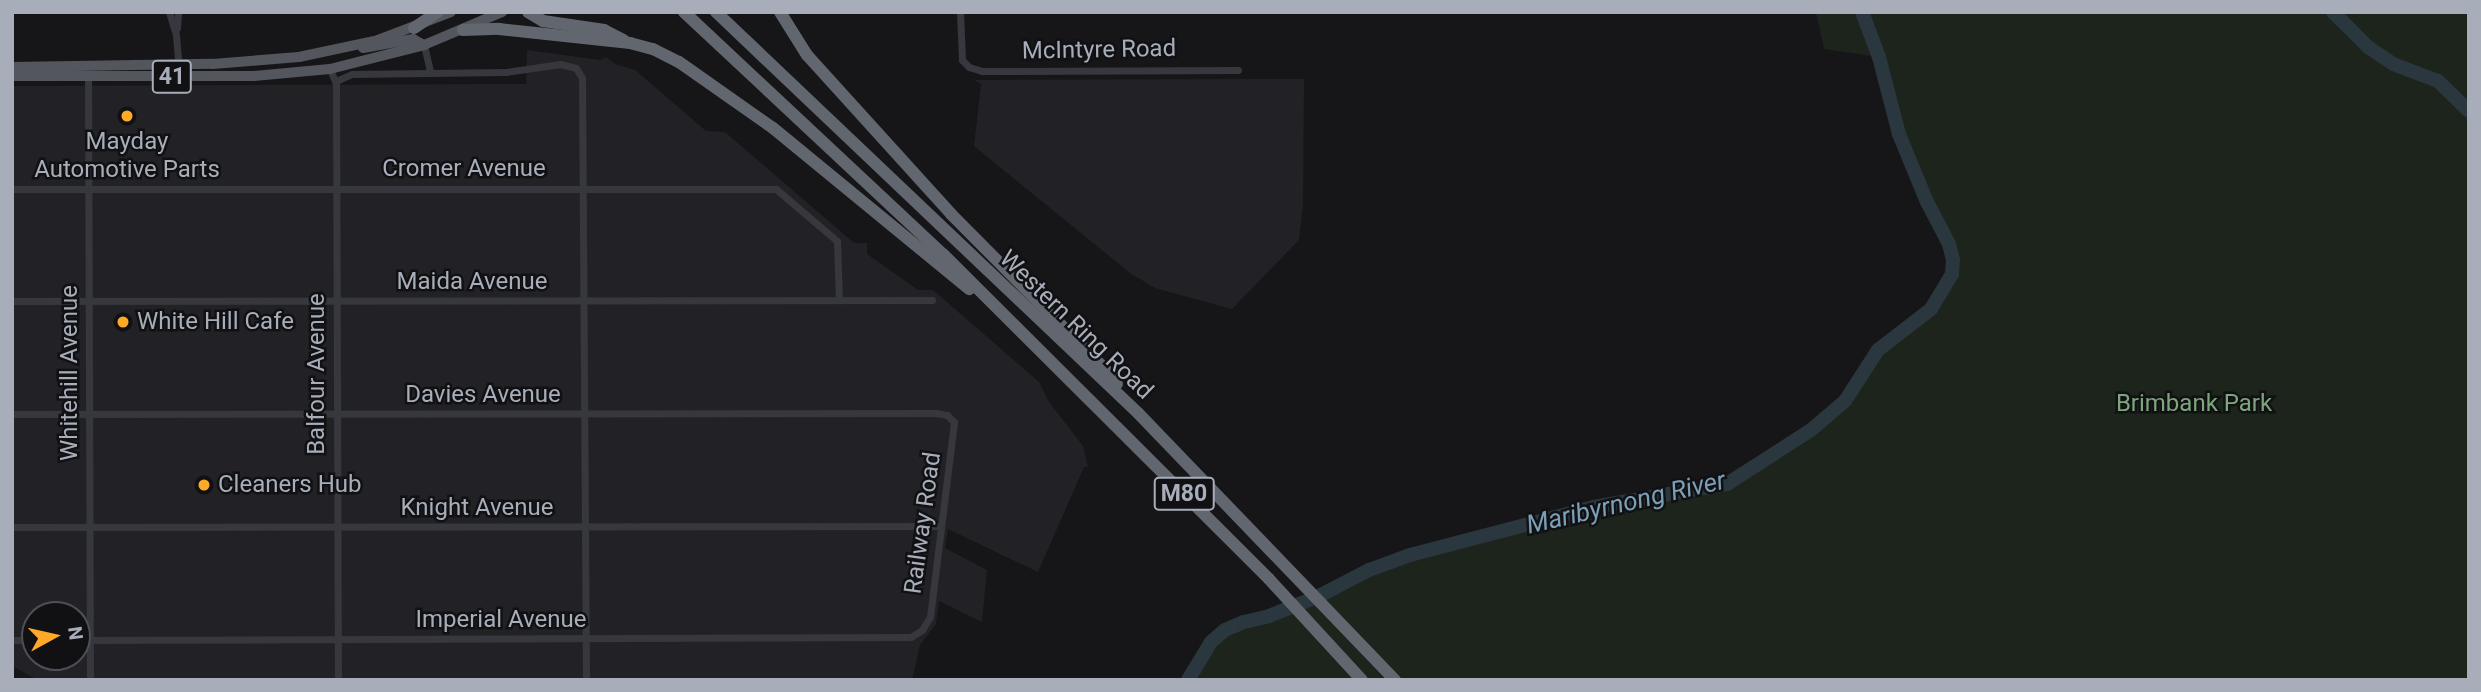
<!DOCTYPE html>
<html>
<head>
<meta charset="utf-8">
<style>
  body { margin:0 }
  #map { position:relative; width:2481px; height:692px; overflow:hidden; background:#161619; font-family:Roboto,sans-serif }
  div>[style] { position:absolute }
  .built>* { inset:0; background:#222226 }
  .green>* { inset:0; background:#1c241c }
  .river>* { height:14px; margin:-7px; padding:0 7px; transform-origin:7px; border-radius:7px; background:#2b373e }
  .street>* { height:7px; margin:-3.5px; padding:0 3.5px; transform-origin:3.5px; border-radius:3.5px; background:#37383e }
  .primary>* { height:10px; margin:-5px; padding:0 5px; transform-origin:5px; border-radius:5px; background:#53565d }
  .highway>* { height:12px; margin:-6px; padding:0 6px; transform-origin:6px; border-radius:6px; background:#62676f }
  .dots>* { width:19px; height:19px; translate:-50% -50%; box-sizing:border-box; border:4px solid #111114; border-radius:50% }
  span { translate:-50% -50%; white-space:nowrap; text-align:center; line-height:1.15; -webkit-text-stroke:5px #111114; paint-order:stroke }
  .shield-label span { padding:2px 5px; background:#111114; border:2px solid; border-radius:5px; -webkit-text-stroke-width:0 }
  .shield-label { font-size:23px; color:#a7aeba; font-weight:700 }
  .street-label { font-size:24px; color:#a7aeba }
  .poi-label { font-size:24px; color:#a7aeba }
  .left { translate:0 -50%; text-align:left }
  .park-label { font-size:24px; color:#7da67d }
  .water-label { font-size:26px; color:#7b9fb7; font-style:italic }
  .frame { position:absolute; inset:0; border:14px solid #a7aeba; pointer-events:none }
  .north { position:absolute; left:21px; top:601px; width:70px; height:70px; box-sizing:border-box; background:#111114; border:2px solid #4d5056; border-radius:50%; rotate:82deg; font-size:19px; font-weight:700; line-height:28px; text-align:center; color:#a7aeba }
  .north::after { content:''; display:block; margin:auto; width:24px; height:32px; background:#ffa928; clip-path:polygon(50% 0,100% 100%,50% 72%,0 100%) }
</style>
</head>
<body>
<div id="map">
  <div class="built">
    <div style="clip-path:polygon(evenodd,527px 50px,600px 60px,606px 57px,615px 64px,635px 70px,706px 131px,725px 132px,854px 243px,867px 243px,867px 254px,918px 290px,933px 290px,1039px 382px,1049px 402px,1083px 446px,1088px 467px,1084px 467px,1038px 572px,948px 529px,945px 548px,987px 570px,982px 622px,939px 601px,936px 624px,920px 645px,912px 680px,38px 680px,12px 666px,12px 86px,526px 84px,527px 50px,35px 615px,77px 615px,77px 657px,35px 657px,35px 615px)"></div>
    <div style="clip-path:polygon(1304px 79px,1303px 205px,1299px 240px,1232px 309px,1155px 288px,1130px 273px,974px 146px,981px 84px,974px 80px)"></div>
  </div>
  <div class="green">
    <div style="clip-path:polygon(1816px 12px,2469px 12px,2469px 680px,1188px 680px,1211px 642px,1225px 630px,1244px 622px,1269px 616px,1319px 596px,1369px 570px,1410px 555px,1594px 507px,1727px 484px,1811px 430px,1845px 401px,1878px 350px,1931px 309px,1952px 274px,1953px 260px,1949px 244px,1927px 202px,1899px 134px,1879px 57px,1824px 49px)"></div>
  </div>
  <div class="river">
    <div style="left:2333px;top:12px;width:49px;rotate:45deg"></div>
    <div style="left:2368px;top:47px;width:30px;rotate:34deg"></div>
    <div style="left:2393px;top:64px;width:48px;rotate:20.7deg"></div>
    <div style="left:2438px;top:81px;width:43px;rotate:44.1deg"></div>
    <div style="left:1188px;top:680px;width:44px;rotate:-58.8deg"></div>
    <div style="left:1211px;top:642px;width:18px;rotate:-41deg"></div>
    <div style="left:1225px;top:630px;width:21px;rotate:-23deg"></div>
    <div style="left:1244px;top:622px;width:26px;rotate:-13deg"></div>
    <div style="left:1269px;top:616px;width:54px;rotate:-21.8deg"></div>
    <div style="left:1319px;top:596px;width:56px;rotate:-27.5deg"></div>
    <div style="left:1369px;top:570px;width:44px;rotate:-20.1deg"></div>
    <div style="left:1410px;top:555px;width:190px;rotate:-14.6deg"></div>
    <div style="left:1594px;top:507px;width:135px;rotate:-9.8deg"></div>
    <div style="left:1727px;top:484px;width:100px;rotate:-32.7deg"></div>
    <div style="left:1811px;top:430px;width:45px;rotate:-40.5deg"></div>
    <div style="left:1845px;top:401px;width:61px;rotate:-57.1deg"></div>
    <div style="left:1878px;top:350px;width:67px;rotate:-37.7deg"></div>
    <div style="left:1931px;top:309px;width:41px;rotate:-59deg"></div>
    <div style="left:1952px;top:274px;width:14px;rotate:-86deg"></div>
    <div style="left:1953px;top:260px;width:16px;rotate:-104deg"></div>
    <div style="left:1949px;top:244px;width:47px;rotate:-117.6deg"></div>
    <div style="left:1927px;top:202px;width:74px;rotate:-112.4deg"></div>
    <div style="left:1899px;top:134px;width:80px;rotate:-104.6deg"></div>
    <div style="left:1879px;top:57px;width:48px;rotate:-110.7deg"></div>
  </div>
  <div class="street">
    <div style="left:169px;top:12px;width:24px;rotate:73deg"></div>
    <div style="left:176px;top:35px;width:34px;rotate:85deg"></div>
    <div style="left:960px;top:12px;width:48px;rotate:87.6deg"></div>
    <div style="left:962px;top:60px;width:10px;rotate:45deg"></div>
    <div style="left:969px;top:67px;width:14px;rotate:17deg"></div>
    <div style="left:982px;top:71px;width:256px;rotate:-0.2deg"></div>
    <div style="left:177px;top:28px;width:16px;rotate:-86deg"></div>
    <div style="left:424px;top:45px;width:28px;rotate:77deg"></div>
    <div style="left:330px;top:69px;width:16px;rotate:68deg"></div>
    <div style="left:336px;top:84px;width:596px;rotate:89.81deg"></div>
    <div style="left:88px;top:74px;width:606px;rotate:89.81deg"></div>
    <div style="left:336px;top:81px;width:17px;rotate:-24deg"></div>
    <div style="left:352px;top:74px;width:154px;rotate:-0.7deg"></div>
    <div style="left:506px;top:72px;width:55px;rotate:-8.4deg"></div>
    <div style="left:560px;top:64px;width:16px;rotate:14deg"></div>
    <div style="left:576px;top:68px;width:12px;rotate:59deg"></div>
    <div style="left:582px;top:78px;width:602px;rotate:89.62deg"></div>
    <div style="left:12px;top:189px;width:764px"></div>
    <div style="left:776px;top:189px;width:80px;rotate:40.4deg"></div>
    <div style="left:837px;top:241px;width:59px;rotate:88.1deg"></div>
    <div style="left:12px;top:301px;width:920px;rotate:-0.06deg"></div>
    <div style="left:12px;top:414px;width:923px;rotate:-0.06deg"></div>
    <div style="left:935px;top:413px;width:12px;rotate:9deg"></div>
    <div style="left:947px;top:415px;width:10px;rotate:45deg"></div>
    <div style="left:954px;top:422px;width:196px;rotate:97deg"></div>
    <div style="left:930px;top:617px;width:15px;rotate:122deg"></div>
    <div style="left:922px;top:630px;width:13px;rotate:148deg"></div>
    <div style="left:911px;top:637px;width:834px;rotate:179.79deg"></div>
    <div style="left:12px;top:527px;width:929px;rotate:-0.06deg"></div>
    <div style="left:12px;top:640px;width:23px"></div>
  </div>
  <div class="primary">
    <div style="left:363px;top:48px;width:51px;rotate:-10.2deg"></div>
    <div style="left:413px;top:39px;width:13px;rotate:29deg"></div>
    <div style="left:12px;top:67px;width:201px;rotate:-0.9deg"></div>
    <div style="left:213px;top:64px;width:86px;rotate:-4.7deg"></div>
    <div style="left:299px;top:57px;width:81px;rotate:-12.1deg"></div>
    <div style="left:378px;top:40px;width:78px;rotate:-21deg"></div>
    <div style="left:12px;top:76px;width:242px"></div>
    <div style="left:254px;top:76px;width:76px;rotate:-5.3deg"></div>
    <div style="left:330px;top:69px;width:97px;rotate:-14.3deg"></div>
    <div style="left:424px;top:45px;width:85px;rotate:-22.9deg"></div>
  </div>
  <div class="highway">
    <div style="left:528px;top:12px;width:17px;rotate:31deg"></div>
    <div style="left:543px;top:21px;width:62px;rotate:8.4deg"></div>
    <div style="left:604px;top:30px;width:22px;rotate:27deg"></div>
    <div style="left:684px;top:12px;width:354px;rotate:43.1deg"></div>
    <div style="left:943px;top:254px;width:460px;rotate:44.9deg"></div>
    <div style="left:1269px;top:579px;width:137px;rotate:47.4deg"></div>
    <div style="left:716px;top:12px;width:582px;rotate:43.54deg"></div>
    <div style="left:1138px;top:413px;width:371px;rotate:46.1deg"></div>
    <div style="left:780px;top:12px;width:51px;rotate:57.9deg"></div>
    <div style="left:807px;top:55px;width:215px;rotate:47.8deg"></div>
    <div style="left:951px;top:214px;width:218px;rotate:45.2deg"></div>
    <div style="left:1105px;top:369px;width:19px;rotate:51deg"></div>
    <div style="left:414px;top:28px;width:29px;rotate:-34deg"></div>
    <div style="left:463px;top:30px;width:36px;rotate:-2deg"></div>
    <div style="left:499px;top:29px;width:132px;rotate:6.1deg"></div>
    <div style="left:630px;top:43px;width:24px;rotate:15deg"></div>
    <div style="left:653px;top:49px;width:29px;rotate:27deg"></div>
    <div style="left:679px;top:62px;width:115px;rotate:35.1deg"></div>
    <div style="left:773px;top:128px;width:254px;rotate:39.4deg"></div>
  </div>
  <div class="dots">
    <div style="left:127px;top:116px;background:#ffa928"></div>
    <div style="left:123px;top:322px;background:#ffa928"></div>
    <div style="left:204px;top:485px;background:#ffa928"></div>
  </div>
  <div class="shield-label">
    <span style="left:172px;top:77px">41</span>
    <span style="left:1184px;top:494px">M80</span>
  </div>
  <div class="street-label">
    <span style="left:1099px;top:50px;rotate:-1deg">McIntyre Road</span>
    <span style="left:464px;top:169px">Cromer Avenue</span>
    <span style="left:472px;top:282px">Maida Avenue</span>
    <span style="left:1076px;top:325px;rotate:44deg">Western Ring Road</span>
    <span style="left:70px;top:373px;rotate:-90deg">Whitehill Avenue</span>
    <span style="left:317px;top:374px;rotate:-90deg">Balfour Avenue</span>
    <span style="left:483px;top:395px">Davies Avenue</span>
    <span style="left:477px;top:508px">Knight Avenue</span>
    <span style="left:923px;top:523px;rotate:-82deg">Railway Road</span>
    <span style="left:501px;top:620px">Imperial Avenue</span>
  </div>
  <div class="poi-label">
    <span style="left:127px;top:156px">Mayday<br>Automotive Parts</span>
    <span class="left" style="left:137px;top:322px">White Hill Cafe</span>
    <span class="left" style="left:218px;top:485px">Cleaners Hub</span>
  </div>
  <div class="park-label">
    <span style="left:2194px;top:404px">Brimbank Park</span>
  </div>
  <div class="water-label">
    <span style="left:1626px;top:503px;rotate:-13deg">Maribyrnong River</span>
  </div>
  <div class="frame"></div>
  <div class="north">N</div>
</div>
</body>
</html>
